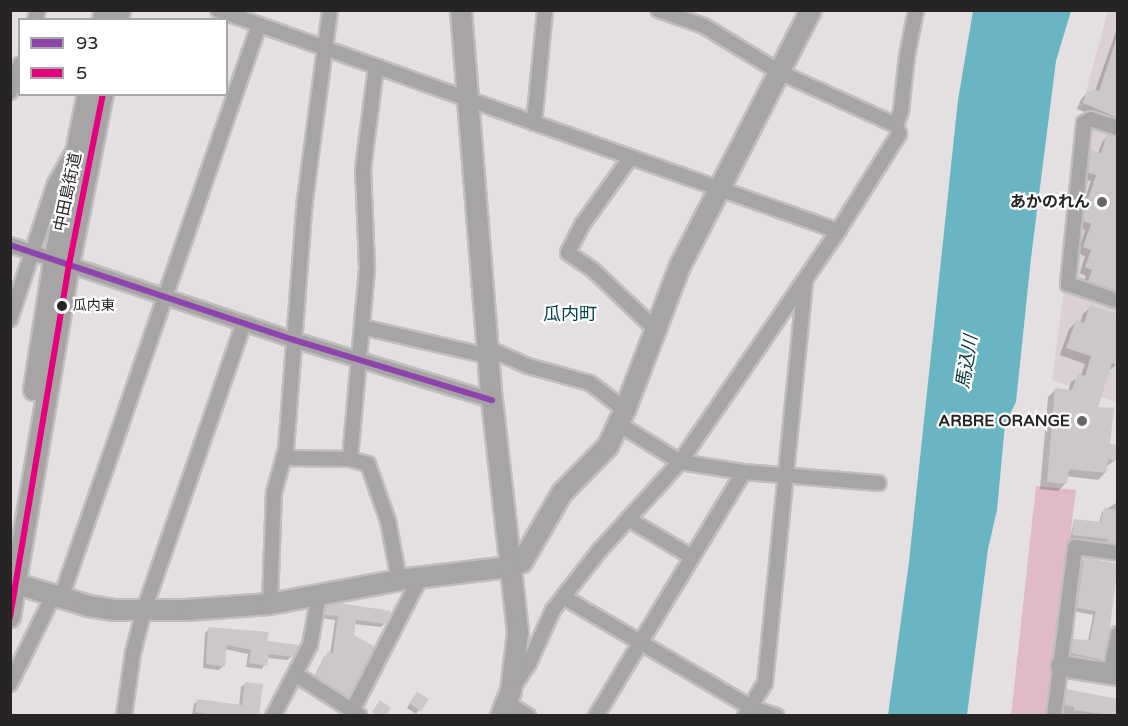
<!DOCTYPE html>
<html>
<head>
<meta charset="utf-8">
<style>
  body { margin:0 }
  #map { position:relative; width:1128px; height:726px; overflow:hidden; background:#e4dfe1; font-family:"Varela Round","Noto Sans JP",sans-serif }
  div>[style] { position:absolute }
  .built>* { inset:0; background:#dbd1d5 }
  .green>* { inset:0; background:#e0bbc7 }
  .water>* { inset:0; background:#6ab5c3 }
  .shadow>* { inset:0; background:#0003 }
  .building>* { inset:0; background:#ccc8ca }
  .roads { filter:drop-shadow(2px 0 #c1bebf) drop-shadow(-2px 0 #c1bebf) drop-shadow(0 2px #c1bebf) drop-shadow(0 -2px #c1bebf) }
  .street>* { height:14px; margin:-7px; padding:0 7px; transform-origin:7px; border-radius:7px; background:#a7a4a5 }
  .secondary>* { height:20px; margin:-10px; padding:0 10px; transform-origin:10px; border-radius:10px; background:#a7a4a5 }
  .bus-1>* { height:6px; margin:-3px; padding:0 3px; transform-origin:3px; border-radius:3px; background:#8e44ad }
  .bus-2>* { height:6px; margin:-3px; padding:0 3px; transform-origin:3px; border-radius:3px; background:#e5007d }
  .dots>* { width:16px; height:16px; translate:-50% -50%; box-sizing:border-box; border:3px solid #fff; border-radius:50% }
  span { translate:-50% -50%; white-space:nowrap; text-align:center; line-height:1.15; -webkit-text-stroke:4.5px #fff; paint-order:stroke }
  .bus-label { font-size:14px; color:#262424 }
  .left { translate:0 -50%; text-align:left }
  .street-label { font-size:16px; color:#262424 }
  .poi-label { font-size:16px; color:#262424; font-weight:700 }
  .right { translate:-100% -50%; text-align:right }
  .neighbourhood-label { font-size:18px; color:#03434d }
  .water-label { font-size:18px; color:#01353d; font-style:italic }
  .frame { position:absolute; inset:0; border:12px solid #262424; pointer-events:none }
  .legend { position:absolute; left:18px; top:18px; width:210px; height:78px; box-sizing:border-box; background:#fff; border:2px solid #a8a7a7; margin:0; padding:8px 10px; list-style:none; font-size:18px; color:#262424 }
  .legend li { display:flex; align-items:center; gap:12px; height:30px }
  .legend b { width:30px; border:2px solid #a8a7a7 }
</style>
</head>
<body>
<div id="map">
  <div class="built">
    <div style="clip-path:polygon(1108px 11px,1117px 11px,1117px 122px,1081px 110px)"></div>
    <div style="clip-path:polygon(1094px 125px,1117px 133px,1117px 295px,1076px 281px,1073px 277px,1088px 128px)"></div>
    <div style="clip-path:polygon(1064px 288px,1117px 306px,1117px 402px,1052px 380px)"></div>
  </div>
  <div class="green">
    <div style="clip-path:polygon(1036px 486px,1076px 490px,1048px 715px,1011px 716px)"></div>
  </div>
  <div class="water">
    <div style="clip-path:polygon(973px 11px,1071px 11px,1056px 61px,1031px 258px,1016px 402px,1005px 424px,997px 510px,988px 549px,967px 715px,888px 715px,909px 562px,958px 100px)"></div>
  </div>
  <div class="shadow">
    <div style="clip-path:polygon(1118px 26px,1118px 126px,1077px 109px,1081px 99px,1087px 93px,1095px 91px)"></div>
    <div style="clip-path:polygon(1108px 136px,1118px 139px,1118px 299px,1082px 287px,1086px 276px,1080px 273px,1085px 256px,1078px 253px,1085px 230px,1078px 227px,1079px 218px,1091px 181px,1083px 179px,1086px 158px,1092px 152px,1098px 154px,1102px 142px)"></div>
    <div style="clip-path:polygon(1091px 307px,1116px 365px,1108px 371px,1096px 408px,1115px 460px,1106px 467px,1105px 473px,1098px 480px,1066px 476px,1066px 483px,1058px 491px,1040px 489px,1048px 397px,1055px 390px,1068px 391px,1071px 382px,1081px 376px,1085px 364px,1060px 355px,1069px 329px,1076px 322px,1080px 323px,1083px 314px)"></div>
    <div style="clip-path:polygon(1116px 503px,1118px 546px,1105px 545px,1106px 542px,1070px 538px,1074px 520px,1099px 523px,1102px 512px)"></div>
    <div style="clip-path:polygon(1084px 559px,1118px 566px,1101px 660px,1097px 663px,1068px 656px,1069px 644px,1073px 640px,1088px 641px,1093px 615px,1074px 611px,1081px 563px)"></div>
    <div style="clip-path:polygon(327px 607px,385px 623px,381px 627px,354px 624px,347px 697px,344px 701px,312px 681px,324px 657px,330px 654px,335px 620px,322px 618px)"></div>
    <div style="clip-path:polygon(209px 629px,266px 642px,292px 656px,288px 660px,267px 658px,262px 669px,246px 667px,248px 654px,225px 649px,223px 666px,219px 670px,203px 668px,205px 633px)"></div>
    <div style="clip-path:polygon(245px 684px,250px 716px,192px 715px,194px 704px,198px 700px,239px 706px,241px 687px)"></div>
    <div style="clip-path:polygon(1067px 691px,1113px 700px,1118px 697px,1118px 716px,1059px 716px,1063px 694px)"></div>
    <div style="clip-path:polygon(414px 697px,419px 710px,416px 714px,407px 708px)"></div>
  </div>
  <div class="building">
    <div style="clip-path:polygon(1116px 40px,1118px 40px,1118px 118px,1083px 103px,1087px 91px,1091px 93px,1092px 89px,1099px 91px)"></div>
    <div style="clip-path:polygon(1107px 134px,1118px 137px,1118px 291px,1088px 281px,1092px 270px,1085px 267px,1091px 250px,1083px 247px,1091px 224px,1083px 221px,1084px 211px,1096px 175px,1088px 173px,1090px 156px,1092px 150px,1101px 153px)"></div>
    <div style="clip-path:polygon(1090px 305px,1118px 314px,1118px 366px,1112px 363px,1098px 407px,1114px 408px,1110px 444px,1118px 445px,1117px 461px,1108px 459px,1106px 473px,1069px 469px,1067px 484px,1047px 482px,1055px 388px,1072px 390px,1078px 373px,1085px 376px,1091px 356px,1066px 348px,1076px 320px,1084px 323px)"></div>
    <div style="clip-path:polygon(1104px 508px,1118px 510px,1118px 544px,1107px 542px,1108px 539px,1072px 535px,1074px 519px,1101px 522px)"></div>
    <div style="clip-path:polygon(1084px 557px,1118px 564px,1109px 635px,1103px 660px,1071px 653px,1073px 639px,1090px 640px,1096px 611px,1077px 608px)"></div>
    <div style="clip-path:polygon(340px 603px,391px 611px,386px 624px,356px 620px,354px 635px,375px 647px,349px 698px,315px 676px,328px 651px,333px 654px,338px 616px,325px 615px,326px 606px)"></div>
    <div style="clip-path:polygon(208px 627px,269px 632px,267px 641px,299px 645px,298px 648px,294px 657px,269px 654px,267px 666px,249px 663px,251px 650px,227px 645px,225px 667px,206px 664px)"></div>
    <div style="clip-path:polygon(245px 682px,263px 684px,259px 716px,217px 716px,195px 712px,197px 699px,242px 705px)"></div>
    <div style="clip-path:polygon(1066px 689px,1118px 699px,1118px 716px,1074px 710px,1074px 707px,1064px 705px)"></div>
    <div style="clip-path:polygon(417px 692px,429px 699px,421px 711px,409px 703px)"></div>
    <div style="clip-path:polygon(380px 700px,391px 708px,386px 716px,377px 716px,372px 712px)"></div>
  </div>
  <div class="roads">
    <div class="street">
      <div style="left:218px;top:10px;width:658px;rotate:19.62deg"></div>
      <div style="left:658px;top:10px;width:49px;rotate:19.2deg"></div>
      <div style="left:704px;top:26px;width:88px;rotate:31.5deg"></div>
      <div style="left:779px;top:72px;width:128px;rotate:24.4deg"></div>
      <div style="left:35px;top:20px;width:10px;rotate:-73deg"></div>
      <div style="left:10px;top:92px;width:29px;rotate:-70deg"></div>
      <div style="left:534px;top:123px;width:114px;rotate:-84.4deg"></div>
      <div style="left:1118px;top:128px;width:28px;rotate:-162deg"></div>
      <div style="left:1091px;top:119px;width:8px;rotate:150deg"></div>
      <div style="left:1084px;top:123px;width:162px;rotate:95.7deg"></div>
      <div style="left:1068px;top:284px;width:53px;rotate:18.8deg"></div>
      <div style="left:630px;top:158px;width:82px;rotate:125.6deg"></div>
      <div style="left:582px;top:225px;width:31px;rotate:117deg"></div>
      <div style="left:568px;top:253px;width:29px;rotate:34deg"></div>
      <div style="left:592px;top:269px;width:88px;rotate:43.6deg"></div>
      <div style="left:10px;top:245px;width:299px;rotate:18.5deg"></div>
      <div style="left:294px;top:340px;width:207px;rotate:16.9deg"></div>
      <div style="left:10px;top:319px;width:142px;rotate:-71.6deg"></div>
      <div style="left:55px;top:184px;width:33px;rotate:-61deg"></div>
      <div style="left:362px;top:327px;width:129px;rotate:13deg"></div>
      <div style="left:487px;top:348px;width:45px;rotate:23.7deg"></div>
      <div style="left:528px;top:366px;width:64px;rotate:15.3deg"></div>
      <div style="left:590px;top:383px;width:44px;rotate:37.6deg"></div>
      <div style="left:619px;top:424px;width:72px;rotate:31.9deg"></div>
      <div style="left:680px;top:462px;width:65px;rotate:8.9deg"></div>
      <div style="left:744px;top:472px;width:135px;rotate:4.7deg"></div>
      <div style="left:283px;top:458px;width:67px;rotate:0.9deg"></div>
      <div style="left:350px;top:459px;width:19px;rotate:16deg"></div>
      <div style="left:368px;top:464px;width:60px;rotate:70.7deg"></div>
      <div style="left:388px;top:521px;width:60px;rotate:79.4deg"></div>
      <div style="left:350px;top:459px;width:193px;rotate:-84.9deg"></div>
      <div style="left:367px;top:267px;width:98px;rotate:-92.3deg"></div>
      <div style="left:363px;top:169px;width:102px;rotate:-82.7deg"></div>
      <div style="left:628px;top:519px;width:74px;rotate:30.7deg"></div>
      <div style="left:61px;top:598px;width:606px;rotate:-70.94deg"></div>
      <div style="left:565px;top:598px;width:215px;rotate:30.5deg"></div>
      <div style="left:750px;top:707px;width:28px;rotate:19deg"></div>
      <div style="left:270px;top:604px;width:112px;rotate:-88deg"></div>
      <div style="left:274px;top:492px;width:44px;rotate:-74.1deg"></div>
      <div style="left:286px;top:450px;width:251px;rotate:-85.7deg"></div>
      <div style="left:305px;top:200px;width:192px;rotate:-82.5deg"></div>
      <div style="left:295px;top:674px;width:76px;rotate:32.6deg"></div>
      <div style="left:1110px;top:674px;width:41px;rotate:-78.7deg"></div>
      <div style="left:10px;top:684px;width:98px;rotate:-64deg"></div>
      <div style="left:514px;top:686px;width:27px;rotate:-57deg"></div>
      <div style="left:529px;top:663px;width:58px;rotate:-65.6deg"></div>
      <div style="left:553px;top:610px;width:76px;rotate:-51.9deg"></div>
      <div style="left:600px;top:550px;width:119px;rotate:-47.7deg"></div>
      <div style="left:680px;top:462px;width:280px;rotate:-55.6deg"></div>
      <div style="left:838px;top:231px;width:115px;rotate:-57.8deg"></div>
      <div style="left:899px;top:134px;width:9px;rotate:-108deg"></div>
      <div style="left:896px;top:125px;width:15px;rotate:-70deg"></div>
      <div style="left:901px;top:111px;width:55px;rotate:-83.8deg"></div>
      <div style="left:907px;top:56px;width:47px;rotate:-78.9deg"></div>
      <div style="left:507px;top:703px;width:25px;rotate:32deg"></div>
      <div style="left:352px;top:711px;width:140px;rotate:-62.9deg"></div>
      <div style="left:416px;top:586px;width:9px;rotate:-111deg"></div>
      <div style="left:124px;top:716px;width:64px;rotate:-81.9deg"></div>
      <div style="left:133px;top:653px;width:44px;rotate:-75.7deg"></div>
      <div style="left:144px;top:610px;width:304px;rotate:-70.8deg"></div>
      <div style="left:273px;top:716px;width:80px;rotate:-62.5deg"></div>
      <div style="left:310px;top:645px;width:51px;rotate:-79.8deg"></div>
      <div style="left:596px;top:716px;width:285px;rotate:-58.8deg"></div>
      <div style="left:745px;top:716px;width:39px;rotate:-59deg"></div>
      <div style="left:765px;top:683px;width:404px;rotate:-84.3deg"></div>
      <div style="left:1054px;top:716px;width:170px;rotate:-82.9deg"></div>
      <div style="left:1075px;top:547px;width:43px;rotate:7.9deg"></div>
    </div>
    <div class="secondary">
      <div style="left:461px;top:10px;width:391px;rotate:85.5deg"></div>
      <div style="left:492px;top:400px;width:234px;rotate:83.6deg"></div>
      <div style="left:518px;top:633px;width:58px;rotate:96.9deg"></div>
      <div style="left:511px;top:691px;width:27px;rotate:112deg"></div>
      <div style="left:103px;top:20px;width:10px;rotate:-79deg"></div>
      <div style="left:118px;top:20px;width:10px;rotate:-79deg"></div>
      <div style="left:34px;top:390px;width:131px;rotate:-81.2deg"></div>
      <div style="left:54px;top:261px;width:170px;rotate:-78.5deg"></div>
      <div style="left:10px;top:582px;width:83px;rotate:16.9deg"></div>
      <div style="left:89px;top:606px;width:26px;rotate:9deg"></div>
      <div style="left:115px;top:610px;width:71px"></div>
      <div style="left:186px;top:610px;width:84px;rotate:-4.1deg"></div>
      <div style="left:270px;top:604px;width:131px;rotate:-10.5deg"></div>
      <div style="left:399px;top:580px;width:112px;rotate:-6.7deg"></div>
      <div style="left:510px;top:567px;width:13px;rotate:-23deg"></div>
      <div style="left:522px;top:562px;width:80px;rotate:-59.9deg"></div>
      <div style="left:562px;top:493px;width:66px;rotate:-45.6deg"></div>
      <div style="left:608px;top:446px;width:40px;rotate:-65deg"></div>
      <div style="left:625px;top:410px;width:154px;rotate:-69.1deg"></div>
      <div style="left:680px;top:266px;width:288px;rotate:-62.9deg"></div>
      <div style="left:10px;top:617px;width:357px;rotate:-80.5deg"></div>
      <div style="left:69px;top:265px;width:174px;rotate:-78.8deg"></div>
      <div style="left:1061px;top:666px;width:58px;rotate:9deg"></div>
    </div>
  </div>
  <div class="bus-1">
    <div style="left:10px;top:245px;width:299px;rotate:18.5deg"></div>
    <div style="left:294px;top:340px;width:207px;rotate:16.9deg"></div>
  </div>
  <div class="bus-2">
    <div style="left:10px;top:617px;width:357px;rotate:-80.5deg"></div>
    <div style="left:69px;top:265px;width:174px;rotate:-78.8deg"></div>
  </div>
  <div class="dots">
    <div style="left:1102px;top:202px;background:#686566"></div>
    <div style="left:62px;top:306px;background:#262424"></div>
    <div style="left:1082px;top:421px;background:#686566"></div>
  </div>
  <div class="bus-label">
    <span class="left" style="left:73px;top:306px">瓜内東</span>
  </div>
  <div class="street-label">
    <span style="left:68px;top:192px;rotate:-78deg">中田島街道</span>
  </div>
  <div class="poi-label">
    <span class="right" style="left:1090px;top:202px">あかのれん</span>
    <span class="right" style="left:1070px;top:421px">ARBRE ORANGE</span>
  </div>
  <div class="neighbourhood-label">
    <span style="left:570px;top:314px">瓜内町</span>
  </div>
  <div class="water-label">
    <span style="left:967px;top:362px;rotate:-81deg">馬込川</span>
  </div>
  <div class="frame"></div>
  <ul class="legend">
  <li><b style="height:8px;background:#8e44ad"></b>93</li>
  <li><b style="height:8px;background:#e5007d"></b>5</li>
  </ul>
</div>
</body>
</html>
